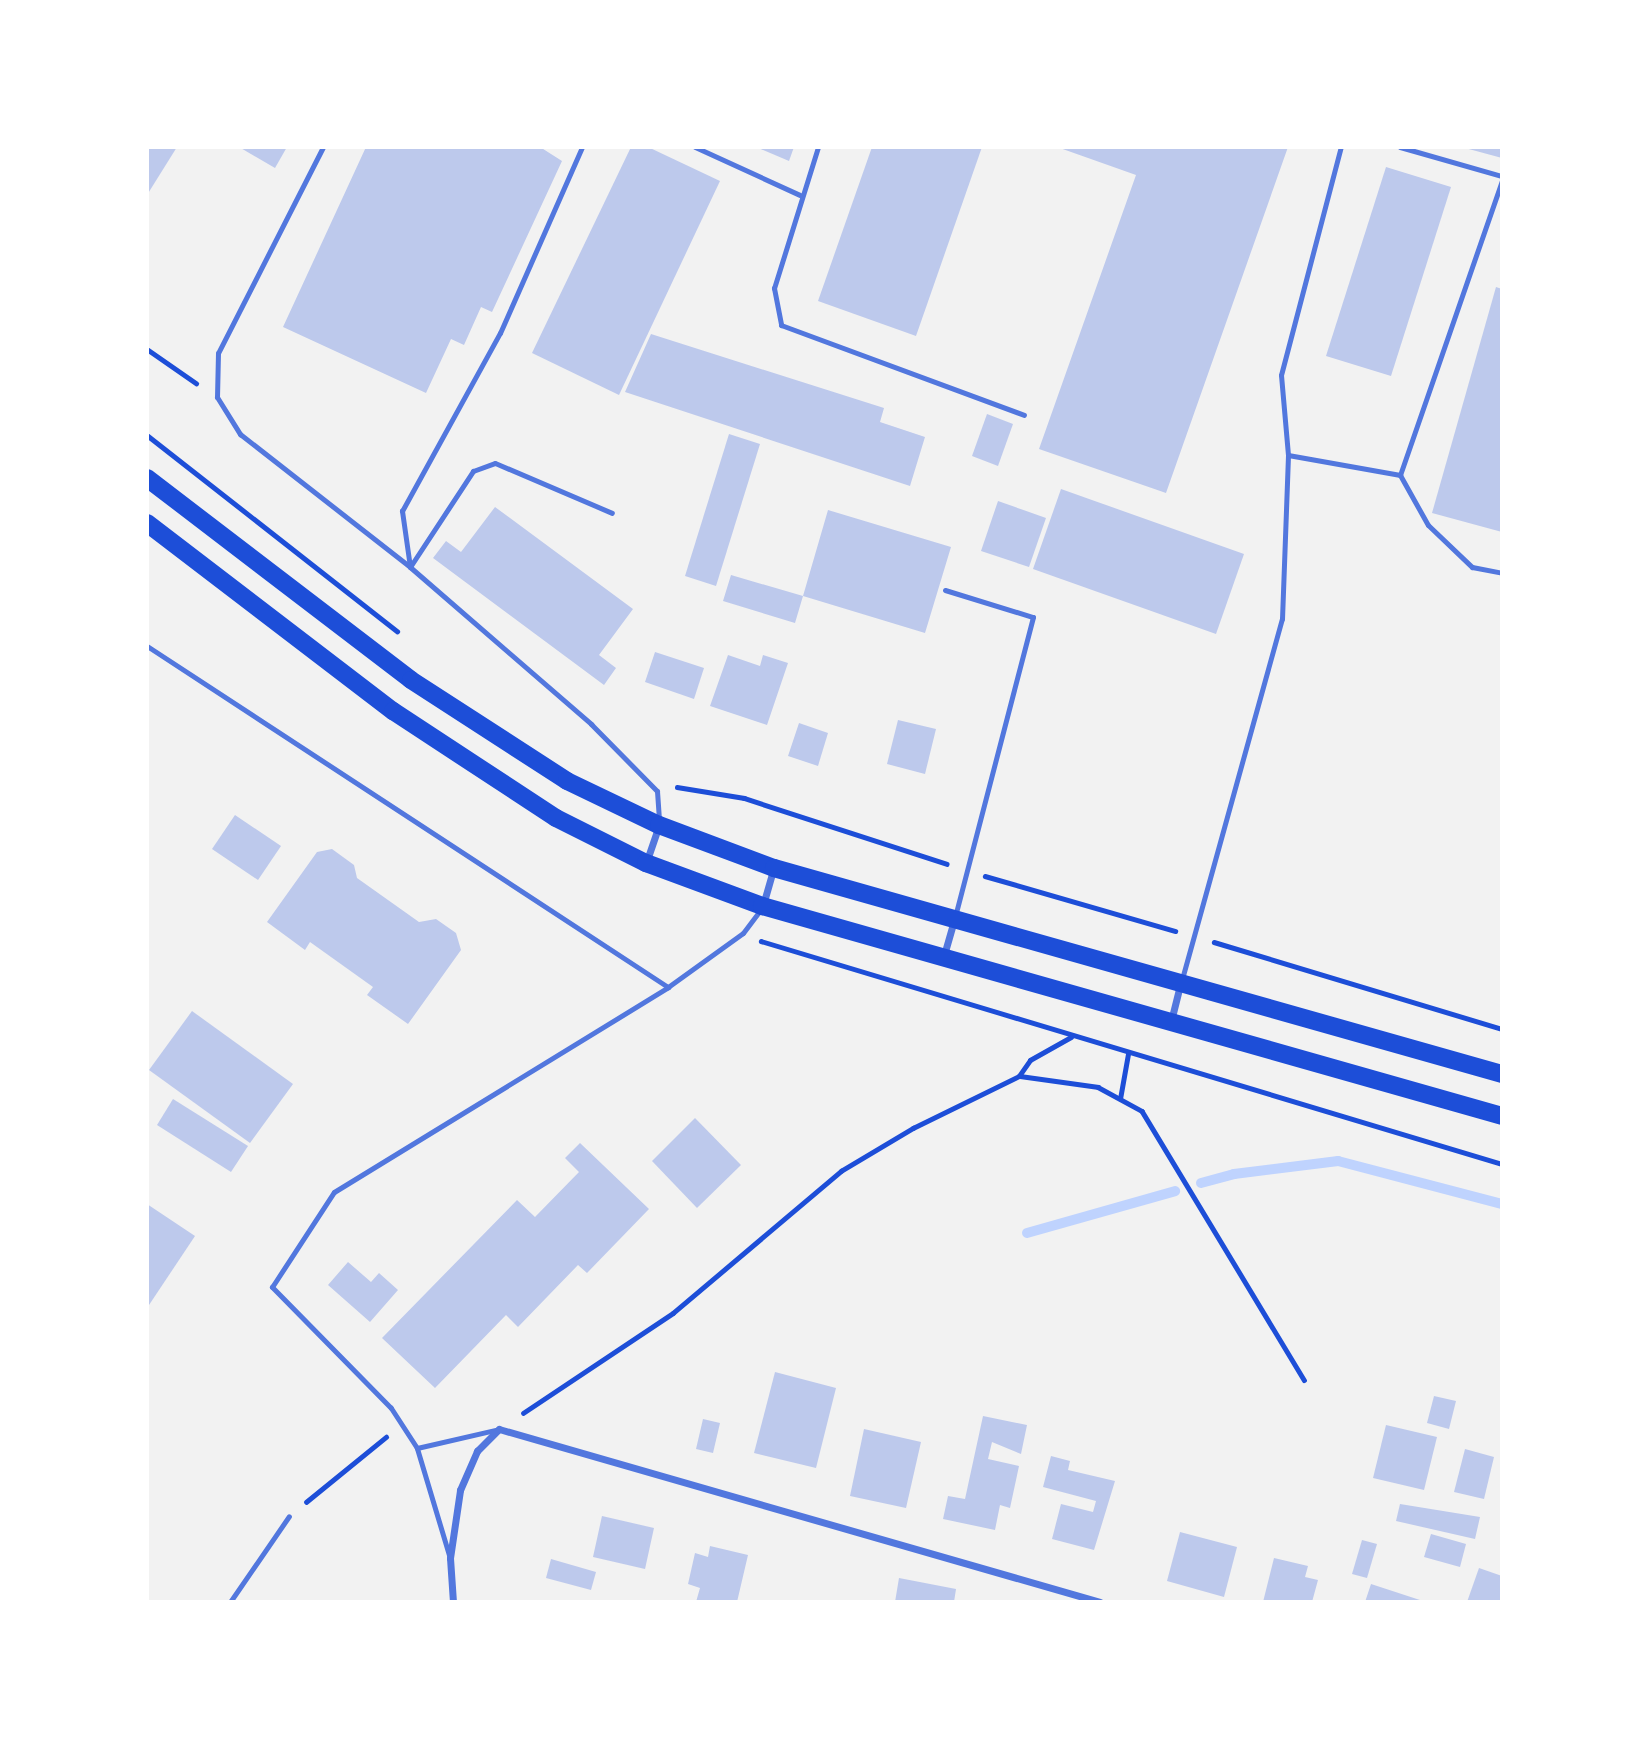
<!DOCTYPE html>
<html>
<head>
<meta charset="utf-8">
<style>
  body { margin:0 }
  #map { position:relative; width:1649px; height:1749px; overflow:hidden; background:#f2f2f2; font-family:"Open Sans",sans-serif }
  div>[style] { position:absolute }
  .stream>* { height:10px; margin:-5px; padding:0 5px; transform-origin:5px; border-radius:5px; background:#bfd3fe }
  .building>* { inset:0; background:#bdc9ec }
  .path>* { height:4.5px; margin:-2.25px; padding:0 2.25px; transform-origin:2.25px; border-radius:2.25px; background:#1d4ed8 }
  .service>* { height:5px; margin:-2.5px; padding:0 2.5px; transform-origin:2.5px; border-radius:2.5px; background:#5277de }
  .minor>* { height:7px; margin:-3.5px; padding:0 3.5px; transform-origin:3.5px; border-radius:3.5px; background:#5277de }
  .primary>* { height:18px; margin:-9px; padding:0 9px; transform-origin:9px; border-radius:9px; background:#1d4ed8 }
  span { translate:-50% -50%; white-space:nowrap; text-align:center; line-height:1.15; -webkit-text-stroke:5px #fff; paint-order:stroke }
  .frame { position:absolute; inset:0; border:149px solid #fff; pointer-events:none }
</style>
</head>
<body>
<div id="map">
  <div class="stream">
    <div style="left:1201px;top:1183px;width:34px;rotate:-15deg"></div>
    <div style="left:1234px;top:1174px;width:105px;rotate:-7.1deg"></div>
    <div style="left:1338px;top:1161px;width:170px;rotate:14.7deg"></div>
    <div style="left:1027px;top:1233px;width:154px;rotate:-15.8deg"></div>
  </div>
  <div class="building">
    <div style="clip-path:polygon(147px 147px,177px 147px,147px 195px)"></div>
    <div style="clip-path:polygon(239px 147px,287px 147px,275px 168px)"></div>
    <div style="clip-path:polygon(366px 147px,540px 147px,562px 161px,492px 312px,481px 307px,464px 345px,451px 339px,426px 393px,283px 327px)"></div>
    <div style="clip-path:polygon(631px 147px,648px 147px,720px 181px,619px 395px,532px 353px)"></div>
    <div style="clip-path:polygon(756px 147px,794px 147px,789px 161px)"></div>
    <div style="clip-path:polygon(872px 147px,982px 147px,916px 336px,818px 301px)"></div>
    <div style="clip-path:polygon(1057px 147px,1288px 147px,1166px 493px,1039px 449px,1136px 175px)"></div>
    <div style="clip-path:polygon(1465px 147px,1502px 147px,1502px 158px,1465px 148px)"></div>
    <div style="clip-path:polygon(1386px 167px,1451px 187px,1391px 376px,1326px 356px)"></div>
    <div style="clip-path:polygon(1496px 287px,1502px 289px,1502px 532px,1432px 513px)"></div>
    <div style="clip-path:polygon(651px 334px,884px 408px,880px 422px,925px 437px,910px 486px,625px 392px)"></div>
    <div style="clip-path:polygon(987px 414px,1013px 424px,998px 466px,972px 456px)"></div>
    <div style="clip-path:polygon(729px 434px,760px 444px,716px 586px,685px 576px)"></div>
    <div style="clip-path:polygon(1061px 489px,1244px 554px,1216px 634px,1033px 569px)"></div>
    <div style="clip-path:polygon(998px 501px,1046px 518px,1029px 567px,981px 551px)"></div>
    <div style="clip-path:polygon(495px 507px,633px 609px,599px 655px,616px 668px,604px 685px,433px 558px,446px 541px,461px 552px)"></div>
    <div style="clip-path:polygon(828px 510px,951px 547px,925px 633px,803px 596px,795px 623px,723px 601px,731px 575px,803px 596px)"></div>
    <div style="clip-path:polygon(655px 652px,704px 668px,694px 699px,645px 682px)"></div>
    <div style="clip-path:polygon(728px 655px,760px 666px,763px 655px,788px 663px,767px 725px,710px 706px)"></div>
    <div style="clip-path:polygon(898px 720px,936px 729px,925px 774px,887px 764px)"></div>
    <div style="clip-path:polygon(799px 723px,828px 733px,818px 766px,788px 756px)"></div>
    <div style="clip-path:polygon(235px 815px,281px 846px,258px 880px,212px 849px)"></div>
    <div style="clip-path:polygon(332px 849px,354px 865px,357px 878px,419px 922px,436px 919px,456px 933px,461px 950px,408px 1024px,367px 995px,373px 987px,310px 942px,305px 950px,267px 922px,317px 852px)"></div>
    <div style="clip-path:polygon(192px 1011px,293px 1084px,250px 1143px,149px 1070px)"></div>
    <div style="clip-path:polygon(173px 1099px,248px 1146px,231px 1172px,157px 1125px)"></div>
    <div style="clip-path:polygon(695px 1118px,741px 1165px,697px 1208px,652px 1161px)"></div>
    <div style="clip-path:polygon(580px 1143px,649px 1209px,587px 1273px,578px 1265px,518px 1327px,506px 1315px,435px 1388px,382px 1338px,517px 1200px,535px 1217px,579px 1172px,565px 1158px)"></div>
    <div style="clip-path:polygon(147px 1204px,195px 1236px,147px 1308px)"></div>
    <div style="clip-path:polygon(348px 1262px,371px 1282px,379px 1273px,398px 1290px,370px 1322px,328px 1285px)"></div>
    <div style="clip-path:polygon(775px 1372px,836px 1388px,816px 1468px,754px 1453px)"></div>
    <div style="clip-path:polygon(1434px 1396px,1456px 1401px,1449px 1429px,1427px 1423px)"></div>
    <div style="clip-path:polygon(983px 1416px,1027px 1425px,1021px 1454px,992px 1442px,988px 1459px,1019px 1466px,1010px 1508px,1000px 1505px,995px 1530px,943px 1519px,948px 1496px,965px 1499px)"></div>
    <div style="clip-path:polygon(703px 1419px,720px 1423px,713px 1453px,696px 1449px)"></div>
    <div style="clip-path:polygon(1386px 1425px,1437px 1437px,1424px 1490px,1373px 1478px)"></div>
    <div style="clip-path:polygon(864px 1429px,921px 1442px,906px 1508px,850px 1496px)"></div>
    <div style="clip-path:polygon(1465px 1449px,1494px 1457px,1484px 1499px,1454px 1492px)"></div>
    <div style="clip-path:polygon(1051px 1456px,1070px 1461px,1068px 1470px,1115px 1481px,1094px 1550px,1052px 1539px,1061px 1504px,1093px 1512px,1096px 1501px,1043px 1487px)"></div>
    <div style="clip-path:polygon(1400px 1504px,1480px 1517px,1475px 1539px,1396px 1521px)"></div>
    <div style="clip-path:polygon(602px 1516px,654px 1528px,645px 1569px,593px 1557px)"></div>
    <div style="clip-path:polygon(1180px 1532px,1237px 1547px,1224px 1597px,1167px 1581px)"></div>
    <div style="clip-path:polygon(1431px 1534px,1466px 1544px,1460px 1567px,1424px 1557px)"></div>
    <div style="clip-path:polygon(1362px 1540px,1377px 1544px,1367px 1578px,1352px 1574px)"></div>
    <div style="clip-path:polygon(710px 1546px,748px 1555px,737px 1602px,696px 1602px,700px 1588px,688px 1584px,695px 1553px,708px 1557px)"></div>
    <div style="clip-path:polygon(1274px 1558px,1308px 1566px,1305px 1577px,1318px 1580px,1312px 1602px,1263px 1602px)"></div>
    <div style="clip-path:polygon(551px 1559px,596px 1572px,591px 1590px,546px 1578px)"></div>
    <div style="clip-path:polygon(1479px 1568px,1502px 1576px,1502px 1602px,1467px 1602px)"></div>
    <div style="clip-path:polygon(899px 1578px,956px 1589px,954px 1602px,895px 1602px)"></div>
    <div style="clip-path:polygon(1371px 1584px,1423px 1601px,1423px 1602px,1365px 1602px)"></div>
  </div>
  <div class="path">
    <div style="left:147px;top:349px;width:60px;rotate:34.8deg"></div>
    <div style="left:147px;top:435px;width:318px;rotate:38.1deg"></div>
    <div style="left:677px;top:787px;width:68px;rotate:9.3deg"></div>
    <div style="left:744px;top:798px;width:213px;rotate:18deg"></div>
    <div style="left:985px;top:876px;width:198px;rotate:16.1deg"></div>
    <div style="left:761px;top:941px;width:774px;rotate:16.75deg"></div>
    <div style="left:1214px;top:942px;width:301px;rotate:16.8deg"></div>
    <div style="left:1020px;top:1076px;width:79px;rotate:8deg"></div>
    <div style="left:1098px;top:1087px;width:50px;rotate:28.6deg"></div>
    <div style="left:1142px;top:1111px;width:314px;rotate:58.9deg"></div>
    <div style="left:1120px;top:1099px;width:46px;rotate:-79.9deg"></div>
    <div style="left:523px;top:1413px;width:180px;rotate:-33.7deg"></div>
    <div style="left:673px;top:1313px;width:220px;rotate:-40.2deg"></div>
    <div style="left:841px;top:1171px;width:84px;rotate:-30.8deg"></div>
    <div style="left:913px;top:1128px;width:118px;rotate:-26.1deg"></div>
    <div style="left:1019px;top:1076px;width:19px;rotate:-55deg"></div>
    <div style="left:1030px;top:1060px;width:47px;rotate:-29.3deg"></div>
    <div style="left:306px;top:1502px;width:103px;rotate:-39.1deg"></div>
  </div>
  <div class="service">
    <div style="left:323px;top:147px;width:231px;rotate:117deg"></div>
    <div style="left:218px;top:353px;width:44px;rotate:91.3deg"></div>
    <div style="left:217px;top:397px;width:44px;rotate:58.1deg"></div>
    <div style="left:240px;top:434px;width:216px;rotate:38deg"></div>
    <div style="left:410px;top:567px;width:240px;rotate:40.9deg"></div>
    <div style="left:591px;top:724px;width:94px;rotate:45.4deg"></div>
    <div style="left:657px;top:791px;width:31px;rotate:86deg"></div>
    <div style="left:695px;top:147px;width:115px;rotate:24.6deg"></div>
    <div style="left:818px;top:147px;width:148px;rotate:107.3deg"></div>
    <div style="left:774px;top:288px;width:38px;rotate:79deg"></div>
    <div style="left:781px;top:325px;width:259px;rotate:20.3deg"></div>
    <div style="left:1400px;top:147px;width:106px;rotate:15.9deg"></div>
    <div style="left:1288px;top:455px;width:114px;rotate:10.1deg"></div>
    <div style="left:1400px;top:475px;width:57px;rotate:60.8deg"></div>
    <div style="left:1428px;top:525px;width:61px;rotate:43.7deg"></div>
    <div style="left:1472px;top:567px;width:31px;rotate:11deg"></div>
    <div style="left:1400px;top:475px;width:311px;rotate:-70.9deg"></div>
    <div style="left:410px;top:567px;width:57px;rotate:-98.1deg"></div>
    <div style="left:402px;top:511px;width:203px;rotate:-61.2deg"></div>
    <div style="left:500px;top:333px;width:203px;rotate:-66.2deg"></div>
    <div style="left:410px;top:567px;width:115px;rotate:-56.7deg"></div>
    <div style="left:473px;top:471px;width:23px;rotate:-20deg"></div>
    <div style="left:495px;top:463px;width:127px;rotate:23.1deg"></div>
    <div style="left:945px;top:590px;width:92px;rotate:17.1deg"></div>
    <div style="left:1033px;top:617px;width:309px;rotate:104.6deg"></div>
    <div style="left:147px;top:646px;width:623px;rotate:33.21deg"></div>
    <div style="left:1182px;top:979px;width:374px;rotate:-74.5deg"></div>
    <div style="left:1282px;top:619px;width:164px;rotate:-87.9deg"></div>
    <div style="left:1288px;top:455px;width:80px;rotate:-95deg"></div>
    <div style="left:1281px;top:375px;width:236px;rotate:-75.3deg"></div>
    <div style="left:417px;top:1448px;width:84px;rotate:-13deg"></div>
    <div style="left:449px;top:1555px;width:112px;rotate:-106.7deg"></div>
    <div style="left:417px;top:1448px;width:48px;rotate:-123deg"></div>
    <div style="left:391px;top:1408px;width:170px;rotate:-134.5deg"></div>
    <div style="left:272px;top:1287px;width:113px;rotate:-56.9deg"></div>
    <div style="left:334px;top:1192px;width:392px;rotate:-31.5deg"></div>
    <div style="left:668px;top:987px;width:92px;rotate:-35.8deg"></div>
    <div style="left:743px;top:933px;width:30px;rotate:-53deg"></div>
    <div style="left:230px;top:1602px;width:104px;rotate:-55.5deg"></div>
  </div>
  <div class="minor">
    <div style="left:646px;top:863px;width:40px;rotate:-71.1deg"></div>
    <div style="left:763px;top:905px;width:36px;rotate:-74deg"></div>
    <div style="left:944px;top:955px;width:37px;rotate:-74deg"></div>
    <div style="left:1171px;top:1021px;width:36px;rotate:-76deg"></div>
    <div style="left:453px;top:1602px;width:44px;rotate:-93.9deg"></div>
    <div style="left:450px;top:1558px;width:69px;rotate:-81.6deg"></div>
    <div style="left:460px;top:1490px;width:43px;rotate:-66.4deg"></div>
    <div style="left:477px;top:1451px;width:31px;rotate:-45deg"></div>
    <div style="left:499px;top:1429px;width:625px;rotate:16.06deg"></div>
  </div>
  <div class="primary">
    <div style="left:147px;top:478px;width:332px;rotate:37.4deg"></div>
    <div style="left:411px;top:680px;width:186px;rotate:32.9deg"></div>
    <div style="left:567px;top:781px;width:102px;rotate:25.6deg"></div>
    <div style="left:659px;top:825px;width:123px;rotate:20.5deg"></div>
    <div style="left:774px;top:868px;width:757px;rotate:15.8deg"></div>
    <div style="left:147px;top:523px;width:310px;rotate:37.4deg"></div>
    <div style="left:393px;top:711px;width:195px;rotate:33.3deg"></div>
    <div style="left:556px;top:818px;width:101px;rotate:26.6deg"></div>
    <div style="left:646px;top:863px;width:124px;rotate:20.3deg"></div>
    <div style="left:762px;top:906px;width:769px;rotate:15.84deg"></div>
  </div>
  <div class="frame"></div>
</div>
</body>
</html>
